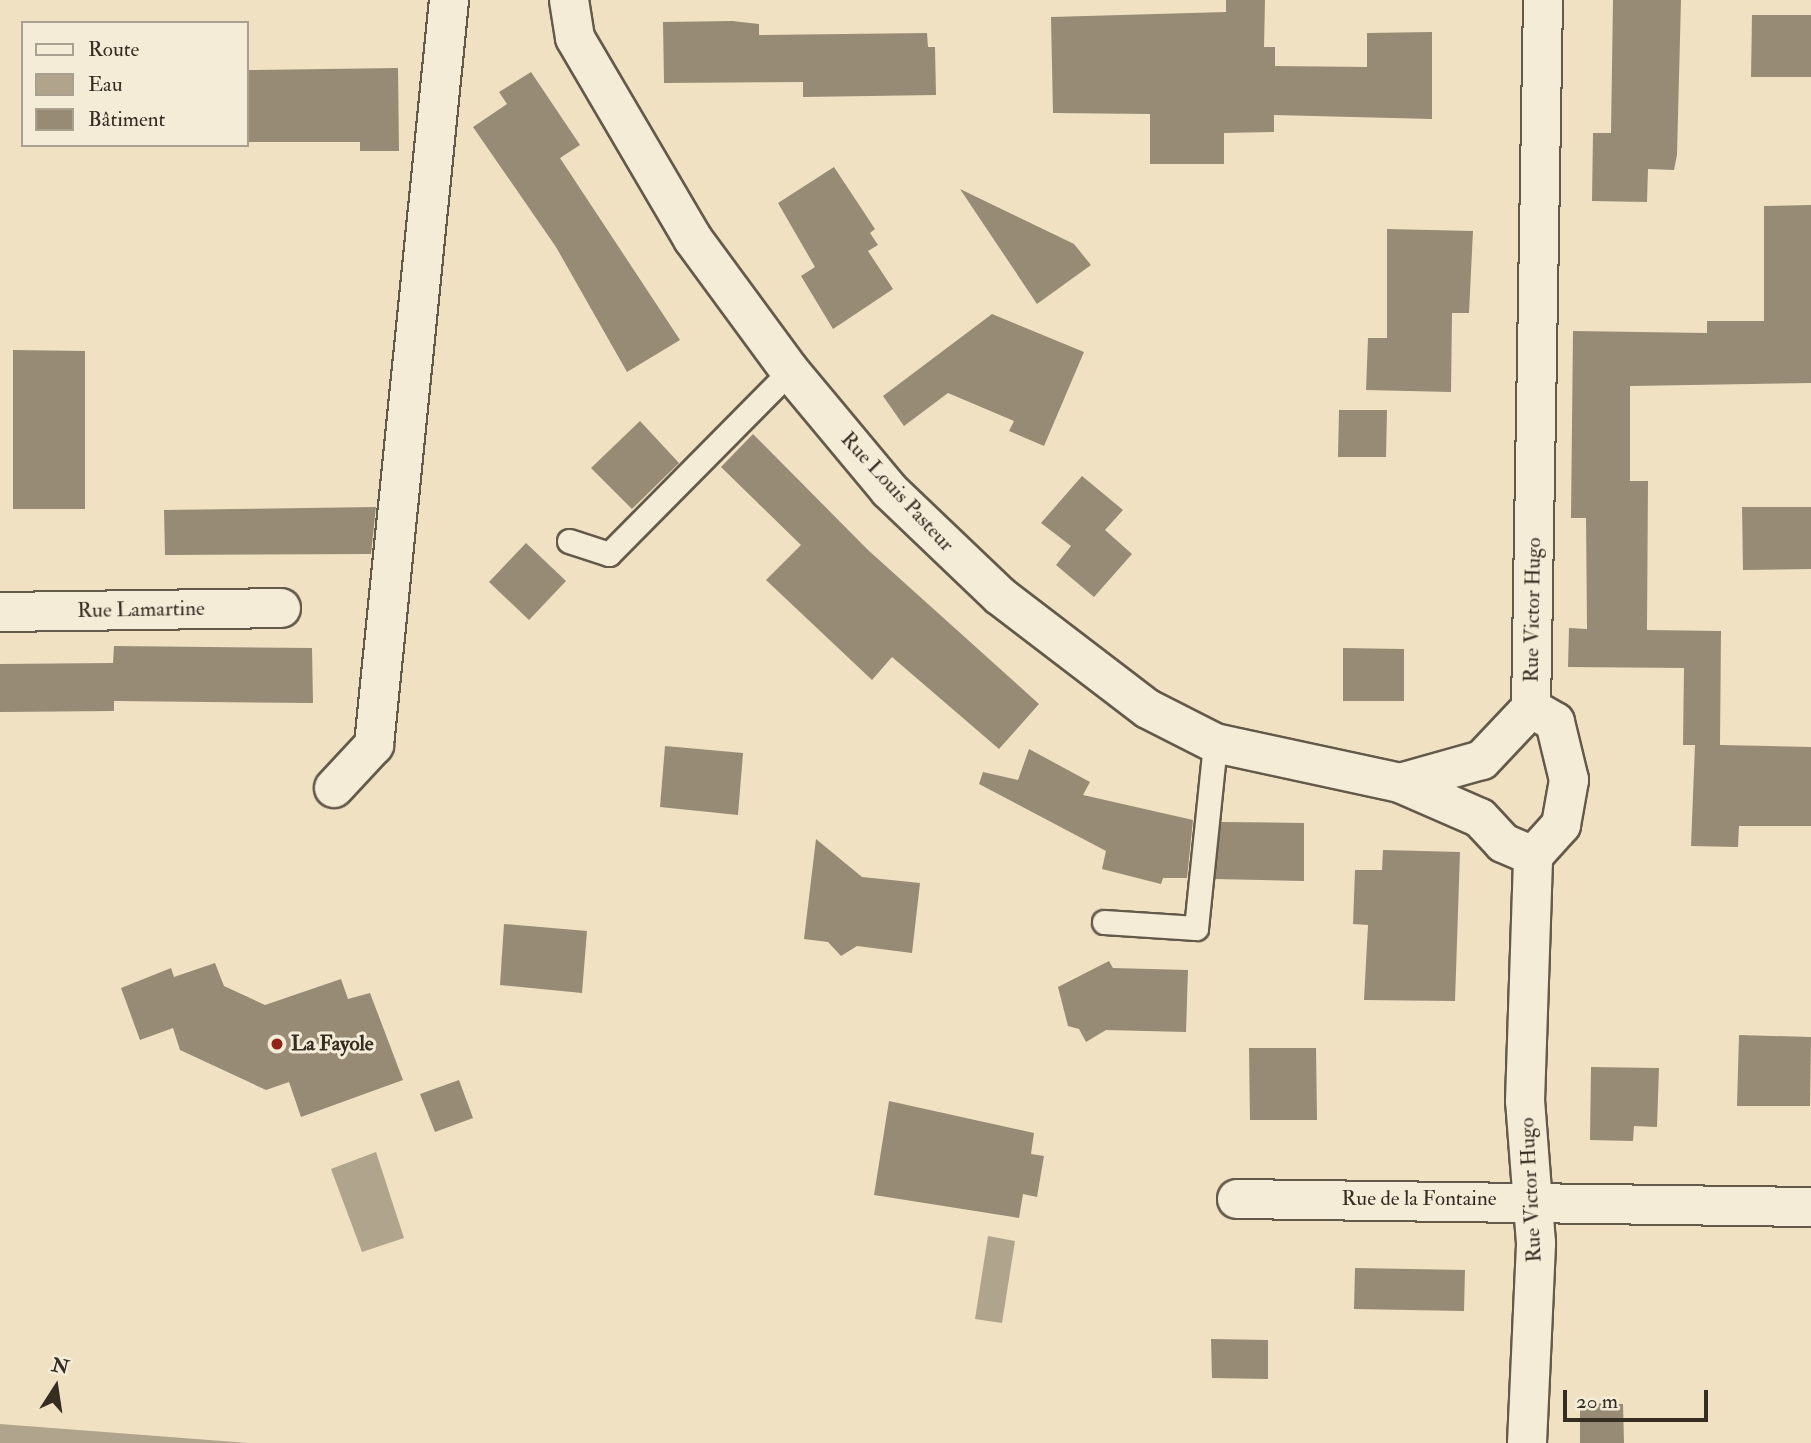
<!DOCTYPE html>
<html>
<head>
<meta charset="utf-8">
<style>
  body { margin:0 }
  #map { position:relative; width:1811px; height:1443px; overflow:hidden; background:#f0e1c3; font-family:"IM FELL Double Pica",serif }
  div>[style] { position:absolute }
  .water>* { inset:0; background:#b1a48c }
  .building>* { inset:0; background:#978b76 }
  .roads { filter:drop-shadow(2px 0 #645a4a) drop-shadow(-2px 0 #645a4a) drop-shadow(0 2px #645a4a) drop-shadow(0 -2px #645a4a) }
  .lane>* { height:23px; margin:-11.5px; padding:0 11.5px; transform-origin:11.5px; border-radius:11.5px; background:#f5ecd8 }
  .street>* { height:38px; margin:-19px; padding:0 19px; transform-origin:19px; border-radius:19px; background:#f5ecd8 }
  .dots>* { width:19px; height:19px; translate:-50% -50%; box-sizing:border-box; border:4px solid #f5ecd8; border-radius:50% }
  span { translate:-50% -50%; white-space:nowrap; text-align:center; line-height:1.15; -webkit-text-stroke:6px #f5ecd8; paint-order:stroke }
  .street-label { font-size:21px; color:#362d22 }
  .poi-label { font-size:21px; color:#362d22; font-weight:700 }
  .left { translate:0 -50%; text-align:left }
  .legend { position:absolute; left:21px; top:21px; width:228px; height:126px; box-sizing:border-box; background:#f5ecd8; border:2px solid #a9a08f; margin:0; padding:9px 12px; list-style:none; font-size:21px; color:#362d22 }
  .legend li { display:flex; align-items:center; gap:14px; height:35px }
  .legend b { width:35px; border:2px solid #a9a08f }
  .north { position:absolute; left:21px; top:1352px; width:70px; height:70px; -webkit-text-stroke:5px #f5ecd8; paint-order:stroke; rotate:12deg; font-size:19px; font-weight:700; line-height:28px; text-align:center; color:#362d22 }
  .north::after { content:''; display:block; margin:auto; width:24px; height:32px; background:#362d22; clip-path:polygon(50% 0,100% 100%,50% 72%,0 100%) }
  .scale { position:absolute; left:1563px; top:1390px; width:145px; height:32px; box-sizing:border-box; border:4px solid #362d22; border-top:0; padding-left:9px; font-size:21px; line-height:24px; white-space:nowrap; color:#362d22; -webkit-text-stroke:5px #f5ecd8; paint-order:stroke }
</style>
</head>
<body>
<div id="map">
  <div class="water">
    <div style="clip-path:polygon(376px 1152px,404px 1238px,362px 1252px,331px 1169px)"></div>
    <div style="clip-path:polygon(988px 1236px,1015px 1241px,1002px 1323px,975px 1319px)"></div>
    <div style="clip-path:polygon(0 1424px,248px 1443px,0 1443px)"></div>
  </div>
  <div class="building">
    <div style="clip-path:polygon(1226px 0,1265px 0,1264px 47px,1275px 47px,1275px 66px,1367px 67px,1367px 33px,1432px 32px,1432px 119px,1274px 115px,1274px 132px,1224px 133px,1224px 164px,1150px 164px,1150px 114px,1053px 113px,1051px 17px,1226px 12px)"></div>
    <div style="clip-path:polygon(1613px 0,1681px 0,1677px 155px,1674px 170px,1648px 169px,1647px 202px,1592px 201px,1593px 133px,1611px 133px)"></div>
    <div style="clip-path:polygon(1752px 15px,1811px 15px,1811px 77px,1751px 77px)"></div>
    <div style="clip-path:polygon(732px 21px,759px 24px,759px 35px,927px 33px,928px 47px,935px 47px,936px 95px,803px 97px,803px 82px,664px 83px,663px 22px)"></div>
    <div style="clip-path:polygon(398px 68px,399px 151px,360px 151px,360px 142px,247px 142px,247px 70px)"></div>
    <div style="clip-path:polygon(531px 72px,580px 145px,560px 158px,680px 340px,627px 372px,556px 247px,473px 127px,507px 104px,499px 92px)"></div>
    <div style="clip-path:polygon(834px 167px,875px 229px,870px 233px,878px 245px,868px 251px,893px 289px,833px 329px,801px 276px,815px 267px,778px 203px)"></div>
    <div style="clip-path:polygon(960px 189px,1074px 244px,1091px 265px,1037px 304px)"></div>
    <div style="clip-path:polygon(1811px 205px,1811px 383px,1630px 386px,1630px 481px,1648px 481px,1647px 630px,1721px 631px,1720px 745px,1811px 747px,1811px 826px,1739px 826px,1738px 847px,1691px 846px,1695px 745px,1683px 745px,1684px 668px,1568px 667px,1569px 628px,1587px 629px,1586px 518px,1571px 518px,1573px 331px,1707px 333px,1707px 321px,1764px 321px,1764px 206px)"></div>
    <div style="clip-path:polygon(1387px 229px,1473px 231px,1469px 313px,1452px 313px,1451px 392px,1366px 390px,1368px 338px,1387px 338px)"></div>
    <div style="clip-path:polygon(992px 314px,1084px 352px,1044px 446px,1009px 431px,1014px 421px,948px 393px,904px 426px,883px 396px)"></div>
    <div style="clip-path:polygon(13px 350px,85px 351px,85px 509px,13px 509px)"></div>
    <div style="clip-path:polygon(1339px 410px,1387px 410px,1386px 457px,1338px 457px)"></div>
    <div style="clip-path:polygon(640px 421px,679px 463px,632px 509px,591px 468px)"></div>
    <div style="clip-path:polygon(753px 434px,868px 550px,1039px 704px,999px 749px,892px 657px,872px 680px,766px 580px,801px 545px,721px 467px)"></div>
    <div style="clip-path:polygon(1082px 476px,1123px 510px,1105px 530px,1132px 554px,1094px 597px,1056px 565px,1071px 546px,1041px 523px)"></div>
    <div style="clip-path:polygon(376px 507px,371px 554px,165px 555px,164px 510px)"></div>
    <div style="clip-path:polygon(1742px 507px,1811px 507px,1811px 569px,1743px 570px)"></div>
    <div style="clip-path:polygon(526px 543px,566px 581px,529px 620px,489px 582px)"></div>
    <div style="clip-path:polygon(114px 646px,312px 648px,313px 703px,114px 701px,114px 711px,0 712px,0 664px,113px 663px)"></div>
    <div style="clip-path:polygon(1343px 648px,1404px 649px,1404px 701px,1343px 701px)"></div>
    <div style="clip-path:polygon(665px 746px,743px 753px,738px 815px,660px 807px)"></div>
    <div style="clip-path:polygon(1029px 749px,1090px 782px,1083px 795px,1193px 820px,1187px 878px,1163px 878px,1161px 884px,1102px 869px,1106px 851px,979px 784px,983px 772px,1018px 780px)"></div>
    <div style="clip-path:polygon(1221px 822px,1304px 823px,1304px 881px,1215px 879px)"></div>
    <div style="clip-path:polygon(816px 839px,862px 877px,920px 883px,912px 953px,857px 946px,841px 956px,828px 942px,804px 939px)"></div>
    <div style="clip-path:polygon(1383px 850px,1460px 852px,1455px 1001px,1364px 1000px,1368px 925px,1353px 924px,1355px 870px,1382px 870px)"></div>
    <div style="clip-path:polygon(504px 924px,587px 931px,582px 993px,500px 985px)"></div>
    <div style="clip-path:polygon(1109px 961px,1113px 968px,1188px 970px,1186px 1032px,1106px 1030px,1086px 1042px,1079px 1029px,1068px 1026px,1058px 987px)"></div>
    <div style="clip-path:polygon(215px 963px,224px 986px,265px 1005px,341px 979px,348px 999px,370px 993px,403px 1080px,301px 1117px,289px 1082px,266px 1090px,180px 1050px,173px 1028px,140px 1040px,121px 988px,171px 968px,174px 977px)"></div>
    <div style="clip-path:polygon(1739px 1035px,1811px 1037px,1810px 1106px,1737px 1106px)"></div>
    <div style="clip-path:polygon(1249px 1048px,1316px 1048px,1317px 1120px,1250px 1120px)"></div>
    <div style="clip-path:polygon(1591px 1067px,1659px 1068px,1657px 1127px,1634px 1126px,1633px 1141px,1590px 1140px)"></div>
    <div style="clip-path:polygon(459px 1080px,473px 1118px,435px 1132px,420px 1094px)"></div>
    <div style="clip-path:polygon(889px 1101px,1034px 1133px,1031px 1154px,1044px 1156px,1037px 1197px,1023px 1194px,1019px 1218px,874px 1195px)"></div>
    <div style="clip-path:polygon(1355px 1268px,1465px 1270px,1464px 1311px,1354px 1309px)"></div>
    <div style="clip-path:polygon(1211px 1339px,1268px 1340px,1268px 1379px,1212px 1378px)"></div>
    <div style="clip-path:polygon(1580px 1403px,1623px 1404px,1624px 1443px,1580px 1443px)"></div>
  </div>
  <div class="roads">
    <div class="lane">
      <div style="left:569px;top:541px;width:42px;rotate:18deg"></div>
      <div style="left:609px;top:554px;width:257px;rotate:-45.3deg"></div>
      <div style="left:1104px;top:922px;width:92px;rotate:3.7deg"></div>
      <div style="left:1196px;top:928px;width:186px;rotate:-84.1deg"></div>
    </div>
    <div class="street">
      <div style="left:569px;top:0;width:38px;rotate:81deg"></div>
      <div style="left:575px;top:38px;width:233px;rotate:59.6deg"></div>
      <div style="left:693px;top:239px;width:164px;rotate:53.7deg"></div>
      <div style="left:790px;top:371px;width:155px;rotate:50.2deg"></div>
      <div style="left:889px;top:490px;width:153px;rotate:43.7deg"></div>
      <div style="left:1000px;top:596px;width:186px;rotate:37.4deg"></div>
      <div style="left:1148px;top:709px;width:75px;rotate:26.9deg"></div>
      <div style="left:1215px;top:743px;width:189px;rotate:12.2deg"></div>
      <div style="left:1400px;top:783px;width:87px;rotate:23.6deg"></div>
      <div style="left:1480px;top:818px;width:34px;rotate:47deg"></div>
      <div style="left:1503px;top:843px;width:33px;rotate:23deg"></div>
      <div style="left:0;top:612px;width:281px;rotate:-0.8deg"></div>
      <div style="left:1531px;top:708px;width:708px;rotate:-89.03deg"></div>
      <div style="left:1400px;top:783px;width:85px;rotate:-15.7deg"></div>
      <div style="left:1482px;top:760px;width:71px;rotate:-46.7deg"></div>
      <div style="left:334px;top:788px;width:59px;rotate:-47.1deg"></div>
      <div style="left:374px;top:745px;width:749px;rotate:-84.25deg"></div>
      <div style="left:1237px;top:1199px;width:574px;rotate:0.8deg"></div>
      <div style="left:1527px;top:1443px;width:200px;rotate:-87.4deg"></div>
      <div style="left:1536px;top:1243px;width:142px;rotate:-94.4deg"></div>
      <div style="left:1525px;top:1101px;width:245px;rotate:-88.1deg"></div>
      <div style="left:1533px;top:856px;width:42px;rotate:-47.9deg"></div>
      <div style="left:1561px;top:825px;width:46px;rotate:-79.9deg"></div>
      <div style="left:1569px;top:780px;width:60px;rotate:-103.6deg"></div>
      <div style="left:1555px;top:722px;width:28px;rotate:-150deg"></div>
    </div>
  </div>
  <div class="dots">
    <div style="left:277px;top:1044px;background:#8f2418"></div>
  </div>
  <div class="street-label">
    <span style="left:897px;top:492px;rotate:47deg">Rue Louis Pasteur</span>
    <span style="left:141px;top:610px;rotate:-1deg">Rue Lamartine</span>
    <span style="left:1533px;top:610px;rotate:-89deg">Rue Victor Hugo</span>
    <span style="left:1531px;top:1190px;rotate:-93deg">Rue Victor Hugo</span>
    <span style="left:1419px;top:1199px">Rue de la Fontaine</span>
  </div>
  <div class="poi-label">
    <span class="left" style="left:291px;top:1044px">La Fayole</span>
  </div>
  <ul class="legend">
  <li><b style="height:9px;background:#f5ecd8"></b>Route</li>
  <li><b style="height:19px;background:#b1a48c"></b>Eau</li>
  <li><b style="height:19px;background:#978b76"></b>Bâtiment</li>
  </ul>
  <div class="north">N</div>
  <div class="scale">20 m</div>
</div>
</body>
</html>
